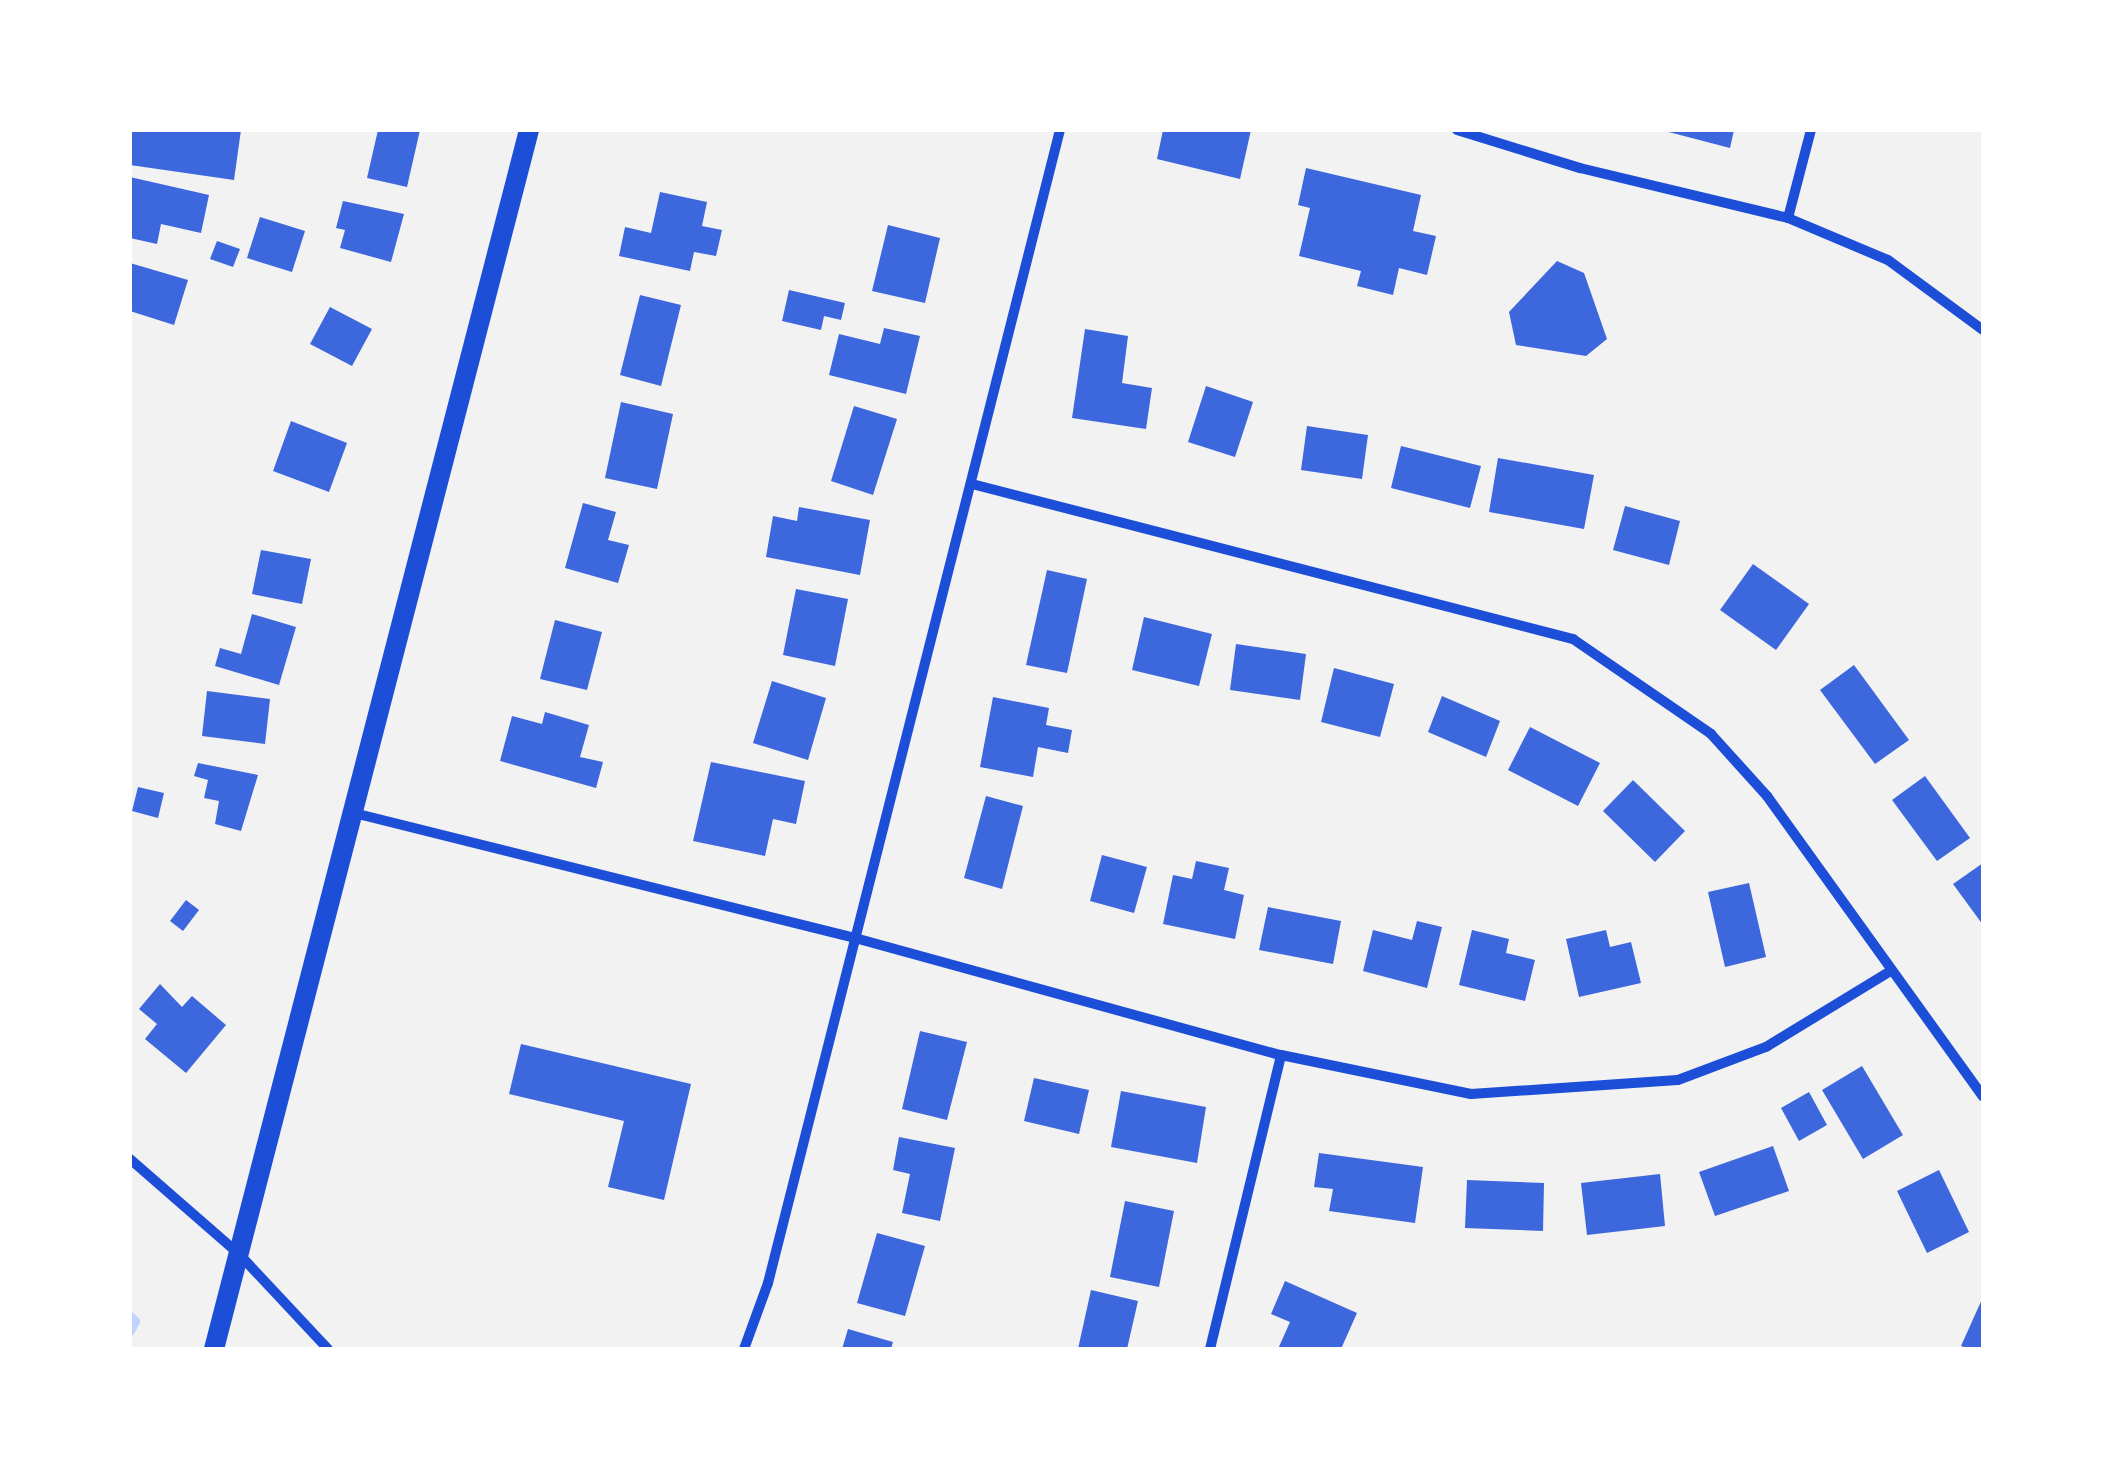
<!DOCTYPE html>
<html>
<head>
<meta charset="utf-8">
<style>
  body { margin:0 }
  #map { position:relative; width:2113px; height:1479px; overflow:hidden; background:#f2f2f2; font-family:Quicksand,sans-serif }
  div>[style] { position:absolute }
  .stream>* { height:9px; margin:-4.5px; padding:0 4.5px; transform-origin:4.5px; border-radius:4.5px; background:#bfd3fe }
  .building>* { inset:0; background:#3d67dc }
  .minor>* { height:10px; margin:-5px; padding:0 5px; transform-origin:5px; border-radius:5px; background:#1d4ed8 }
  .secondary>* { height:20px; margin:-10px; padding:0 10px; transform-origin:10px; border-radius:10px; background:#1d4ed8 }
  span { translate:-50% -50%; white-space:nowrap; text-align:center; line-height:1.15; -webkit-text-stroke:8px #fff; paint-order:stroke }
  .frame { position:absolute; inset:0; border:132px solid #fff; pointer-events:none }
</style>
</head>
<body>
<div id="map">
  <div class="stream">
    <div style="left:130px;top:1316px;width:7px;rotate:45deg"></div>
    <div style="left:135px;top:1321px;width:11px;rotate:117deg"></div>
  </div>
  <div class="building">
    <div style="clip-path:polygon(132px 130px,241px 130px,234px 180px,130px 165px)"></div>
    <div style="clip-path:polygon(378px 130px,420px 130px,407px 187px,367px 178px)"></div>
    <div style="clip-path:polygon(1163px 130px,1251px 130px,1240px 179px,1157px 159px)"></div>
    <div style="clip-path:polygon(1661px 130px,1734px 130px,1730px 148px)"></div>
    <div style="clip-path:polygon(1306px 168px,1421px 195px,1413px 231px,1436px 236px,1427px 275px,1399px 268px,1393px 295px,1357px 286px,1361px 271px,1299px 256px,1310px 208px,1298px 205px)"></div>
    <div style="clip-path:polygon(130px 177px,209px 195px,201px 233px,161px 224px,157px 244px,130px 238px)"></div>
    <div style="clip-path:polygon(660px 192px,707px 202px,702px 226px,722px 230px,716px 256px,694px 252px,690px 271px,619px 256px,625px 227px,651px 233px)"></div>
    <div style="clip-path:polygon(343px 201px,404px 214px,391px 262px,340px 248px,345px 230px,336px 228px)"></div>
    <div style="clip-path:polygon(260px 217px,305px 231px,292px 272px,247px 258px)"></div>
    <div style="clip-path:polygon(888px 225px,940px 238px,925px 303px,872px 291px)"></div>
    <div style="clip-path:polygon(217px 241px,240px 249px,233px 267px,210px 259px)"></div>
    <div style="clip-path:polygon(1557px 261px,1584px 273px,1607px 339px,1586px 356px,1516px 345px,1509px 312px)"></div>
    <div style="clip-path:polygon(130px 263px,188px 280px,174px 325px,130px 311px)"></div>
    <div style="clip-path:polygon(789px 290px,845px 303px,841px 320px,824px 316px,821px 330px,782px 321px)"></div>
    <div style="clip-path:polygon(640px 295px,681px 305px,661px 386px,620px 375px)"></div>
    <div style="clip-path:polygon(330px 307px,372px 329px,352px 366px,310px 344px)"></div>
    <div style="clip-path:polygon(884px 328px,920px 336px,906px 394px,829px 375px,839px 334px,880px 344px)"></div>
    <div style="clip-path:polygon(1085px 329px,1128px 336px,1122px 383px,1152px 388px,1146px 429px,1072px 418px)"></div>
    <div style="clip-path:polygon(1206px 386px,1253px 402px,1235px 457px,1188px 442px)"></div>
    <div style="clip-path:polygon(621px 402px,673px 414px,657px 489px,605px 478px)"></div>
    <div style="clip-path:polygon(854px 406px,897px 419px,873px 495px,831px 481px)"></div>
    <div style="clip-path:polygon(291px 421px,347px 443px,329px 492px,273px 471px)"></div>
    <div style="clip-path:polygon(1307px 426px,1368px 435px,1362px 479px,1301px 470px)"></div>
    <div style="clip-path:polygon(1401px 446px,1481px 466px,1470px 508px,1391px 488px)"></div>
    <div style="clip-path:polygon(1498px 458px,1594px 475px,1584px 529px,1489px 512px)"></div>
    <div style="clip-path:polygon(583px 503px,616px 512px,608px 540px,629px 545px,618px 583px,565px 568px)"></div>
    <div style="clip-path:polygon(1625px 506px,1680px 521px,1669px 565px,1613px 550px)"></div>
    <div style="clip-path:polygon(799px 507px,870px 520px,860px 575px,766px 557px,773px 516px,797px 521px)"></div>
    <div style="clip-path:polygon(261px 550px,311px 559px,302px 604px,252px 594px)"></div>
    <div style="clip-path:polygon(1753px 564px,1809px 604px,1776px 650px,1720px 610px)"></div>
    <div style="clip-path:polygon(1047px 570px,1087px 579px,1067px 673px,1026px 665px)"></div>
    <div style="clip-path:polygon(796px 589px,848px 599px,835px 666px,783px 655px)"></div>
    <div style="clip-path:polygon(252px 614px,296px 627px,279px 685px,215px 666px,220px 648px,241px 654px)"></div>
    <div style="clip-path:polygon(1144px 617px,1212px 634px,1199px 686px,1132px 670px)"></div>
    <div style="clip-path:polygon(555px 620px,602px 632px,587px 690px,540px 679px)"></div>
    <div style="clip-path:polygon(1236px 644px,1306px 654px,1300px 700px,1230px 690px)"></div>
    <div style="clip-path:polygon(1854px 665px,1909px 740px,1875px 764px,1820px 690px)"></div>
    <div style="clip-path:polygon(1334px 668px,1394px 684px,1380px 737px,1321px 722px)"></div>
    <div style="clip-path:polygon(772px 681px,826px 698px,808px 760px,753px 743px)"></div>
    <div style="clip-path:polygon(207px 691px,270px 699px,265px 744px,202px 736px)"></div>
    <div style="clip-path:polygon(1442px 696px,1500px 721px,1486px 757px,1428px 732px)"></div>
    <div style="clip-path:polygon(993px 697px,1049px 708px,1046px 725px,1072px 730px,1068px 753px,1038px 747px,1033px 777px,980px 767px)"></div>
    <div style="clip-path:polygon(545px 712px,589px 725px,580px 757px,603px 762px,596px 788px,500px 761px,512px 716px,542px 724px)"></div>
    <div style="clip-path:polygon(1530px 727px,1600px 763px,1578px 806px,1508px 770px)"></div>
    <div style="clip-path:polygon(711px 762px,805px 781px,796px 824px,773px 819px,765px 856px,693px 841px)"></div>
    <div style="clip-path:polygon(198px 763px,258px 775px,241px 831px,215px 824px,219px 801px,204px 798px,208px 780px,194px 776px)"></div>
    <div style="clip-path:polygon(1925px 776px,1970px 838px,1937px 861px,1892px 800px)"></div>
    <div style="clip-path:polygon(1633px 780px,1685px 831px,1655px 862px,1603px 811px)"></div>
    <div style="clip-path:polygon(138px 787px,164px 793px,158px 818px,132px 811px)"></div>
    <div style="clip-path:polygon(986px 796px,1023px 806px,1002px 889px,964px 878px)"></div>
    <div style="clip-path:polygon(1102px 855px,1147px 867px,1134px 913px,1090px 901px)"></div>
    <div style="clip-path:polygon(1196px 861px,1229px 868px,1224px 890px,1244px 895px,1235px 939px,1163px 924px,1173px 875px,1192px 879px)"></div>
    <div style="clip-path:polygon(1983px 863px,1983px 925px,1953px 884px)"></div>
    <div style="clip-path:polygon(1749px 883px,1766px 957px,1725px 967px,1708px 892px)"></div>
    <div style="clip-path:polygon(186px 900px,199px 910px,183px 931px,170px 921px)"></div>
    <div style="clip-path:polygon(1268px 907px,1341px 921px,1333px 964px,1259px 950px)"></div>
    <div style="clip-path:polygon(1417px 921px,1442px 927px,1427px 988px,1363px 971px,1373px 930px,1412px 940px)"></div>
    <div style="clip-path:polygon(1472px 930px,1509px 939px,1506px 953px,1535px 960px,1525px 1001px,1459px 985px)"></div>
    <div style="clip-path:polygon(1606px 930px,1610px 947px,1631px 942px,1641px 983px,1579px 997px,1566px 939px)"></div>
    <div style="clip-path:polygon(160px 984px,182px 1007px,192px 996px,226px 1025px,186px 1073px,145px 1039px,157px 1024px,139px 1009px)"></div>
    <div style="clip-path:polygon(920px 1031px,967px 1042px,947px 1120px,902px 1109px)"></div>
    <div style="clip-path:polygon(521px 1044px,691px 1084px,664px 1200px,608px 1187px,624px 1121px,509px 1094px)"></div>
    <div style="clip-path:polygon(1862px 1066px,1903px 1135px,1863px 1159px,1822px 1090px)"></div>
    <div style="clip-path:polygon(1034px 1078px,1089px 1090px,1079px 1134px,1024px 1121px)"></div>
    <div style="clip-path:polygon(1121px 1091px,1206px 1107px,1197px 1163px,1111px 1147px)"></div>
    <div style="clip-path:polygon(1809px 1092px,1827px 1125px,1799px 1141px,1781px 1108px)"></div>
    <div style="clip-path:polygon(899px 1137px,955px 1148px,940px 1221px,902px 1213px,910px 1174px,893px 1170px)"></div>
    <div style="clip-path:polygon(1773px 1146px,1789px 1191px,1715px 1216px,1699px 1172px)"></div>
    <div style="clip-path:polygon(1319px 1153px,1423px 1167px,1415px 1223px,1329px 1211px,1333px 1189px,1314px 1187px)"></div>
    <div style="clip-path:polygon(1939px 1170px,1969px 1232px,1927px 1253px,1897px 1191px)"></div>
    <div style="clip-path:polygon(1660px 1174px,1665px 1226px,1587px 1235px,1581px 1183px)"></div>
    <div style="clip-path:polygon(1467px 1180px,1544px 1183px,1543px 1231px,1465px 1228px)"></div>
    <div style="clip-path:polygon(1125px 1201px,1174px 1211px,1159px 1287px,1110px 1277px)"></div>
    <div style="clip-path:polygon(877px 1233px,925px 1246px,905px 1316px,857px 1303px)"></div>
    <div style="clip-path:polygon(1285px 1281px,1357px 1313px,1341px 1349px,1278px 1349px,1290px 1322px,1271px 1314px)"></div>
    <div style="clip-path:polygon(1091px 1290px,1138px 1301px,1127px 1349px,1078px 1349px)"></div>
    <div style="clip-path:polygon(1983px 1297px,1983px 1349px,1969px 1349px,1961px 1346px)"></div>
    <div style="clip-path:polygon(848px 1329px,893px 1342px,891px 1349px,842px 1349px)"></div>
  </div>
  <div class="minor">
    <div style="left:1457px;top:130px;width:129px;rotate:17.2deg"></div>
    <div style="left:1580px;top:168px;width:214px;rotate:13.5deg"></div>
    <div style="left:1788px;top:218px;width:108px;rotate:22.8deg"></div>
    <div style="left:1888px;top:260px;width:118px;rotate:36.4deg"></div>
    <div style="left:1788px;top:218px;width:91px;rotate:-75.4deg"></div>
    <div style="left:972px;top:484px;width:621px;rotate:14.46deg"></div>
    <div style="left:1573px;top:639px;width:168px;rotate:34.5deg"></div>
    <div style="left:1711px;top:734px;width:84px;rotate:47.9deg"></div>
    <div style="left:1767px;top:796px;width:370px;rotate:54.3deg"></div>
    <div style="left:354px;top:813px;width:516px;rotate:14.01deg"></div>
    <div style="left:855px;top:938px;width:442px;rotate:15.4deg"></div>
    <div style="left:1281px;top:1055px;width:194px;rotate:11.6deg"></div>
    <div style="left:1471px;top:1094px;width:207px;rotate:-3.9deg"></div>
    <div style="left:1678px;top:1080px;width:94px;rotate:-20.6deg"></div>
    <div style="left:1766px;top:1047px;width:144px;rotate:-31.4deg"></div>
    <div style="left:130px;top:1159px;width:145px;rotate:41.1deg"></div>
    <div style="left:239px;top:1254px;width:130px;rotate:46.9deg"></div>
    <div style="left:744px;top:1349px;width:70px;rotate:-70deg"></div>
    <div style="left:768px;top:1283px;width:1189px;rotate:-75.79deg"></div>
    <div style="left:1210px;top:1349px;width:302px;rotate:-76.4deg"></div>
  </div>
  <div class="secondary">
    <div style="left:214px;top:1349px;width:1259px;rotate:-75.51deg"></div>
  </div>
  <div class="frame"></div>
</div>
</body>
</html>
